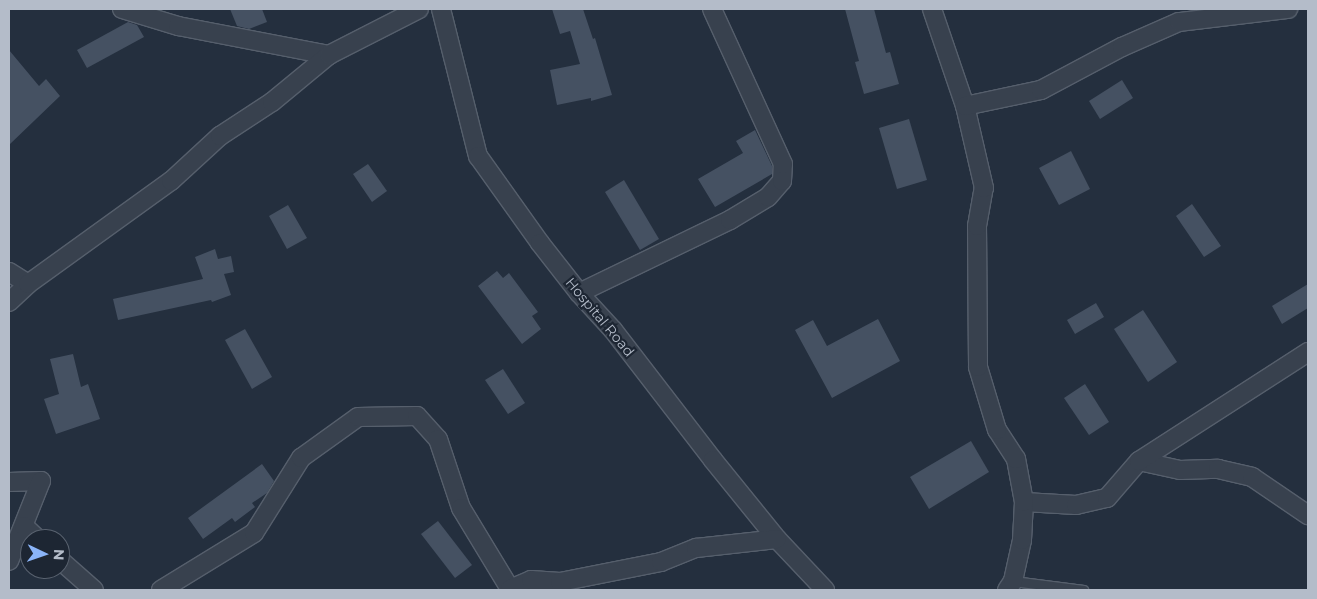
<!DOCTYPE html>
<html>
<head>
<meta charset="utf-8">
<style>
  body { margin:0 }
  #map { position:relative; width:1317px; height:599px; overflow:hidden; background:#242f3e; font-family:Montserrat,sans-serif }
  div>[style] { position:absolute }
  .building>* { inset:0; background:#455162 }
  .roads { filter:drop-shadow(1px 0 #565f6c) drop-shadow(-1px 0 #565f6c) drop-shadow(0 1px #565f6c) drop-shadow(0 -1px #565f6c) }
  .service>* { height:9px; margin:-4.5px; padding:0 4.5px; transform-origin:4.5px; border-radius:4.5px; background:#38414e }
  .minor>* { height:18px; margin:-9px; padding:0 9px; transform-origin:9px; border-radius:9px; background:#38414e }
  span { translate:-50% -50%; white-space:nowrap; text-align:center; line-height:1.15; -webkit-text-stroke:4.5px #1d2633; paint-order:stroke }
  .street-label { font-size:14px; color:#b4bcc9 }
  .frame { position:absolute; inset:0; border:10px solid #b4bcc9; pointer-events:none }
  .north { position:absolute; left:20px; top:529px; width:50px; height:50px; box-sizing:border-box; background:#1d2633; border:1px solid #59626f; border-radius:50%; rotate:93deg; font-size:14px; font-weight:700; line-height:20px; text-align:center; color:#b4bcc9 }
  .north::after { content:''; display:block; margin:auto; width:18px; height:22px; background:#8ab4f8; clip-path:polygon(50% 0,100% 100%,50% 72%,0 100%) }
</style>
</head>
<body>
<div id="map">
  <div class="building">
    <div style="clip-path:polygon(230px 9px,262px 9px,267px 22px,249px 29px,237px 26px)"></div>
    <div style="clip-path:polygon(552px 9px,583px 9px,593px 39px,595px 38px,612px 95px,591px 101px,591px 98px,557px 105px,550px 70px,580px 64px,570px 31px,560px 34px)"></div>
    <div style="clip-path:polygon(845px 9px,874px 9px,886px 53px,890px 52px,899px 84px,864px 94px,855px 62px,859px 61px)"></div>
    <div style="clip-path:polygon(128px 22px,137px 25px,144px 37px,87px 68px,77px 50px)"></div>
    <div style="clip-path:polygon(9px 50px,39px 86px,46px 79px,60px 96px,9px 145px)"></div>
    <div style="clip-path:polygon(1122px 80px,1133px 98px,1100px 119px,1089px 101px)"></div>
    <div style="clip-path:polygon(909px 119px,927px 180px,897px 189px,879px 128px)"></div>
    <div style="clip-path:polygon(755px 130px,772px 166px,772px 174px,715px 207px,698px 179px,743px 153px,736px 141px)"></div>
    <div style="clip-path:polygon(1071px 151px,1090px 189px,1059px 205px,1039px 168px)"></div>
    <div style="clip-path:polygon(368px 164px,387px 191px,372px 202px,353px 174px)"></div>
    <div style="clip-path:polygon(624px 180px,659px 239px,640px 250px,605px 192px)"></div>
    <div style="clip-path:polygon(1192px 204px,1221px 246px,1204px 257px,1176px 216px)"></div>
    <div style="clip-path:polygon(288px 205px,307px 238px,287px 249px,269px 216px)"></div>
    <div style="clip-path:polygon(215px 249px,218px 259px,231px 256px,234px 272px,224px 274px,231px 295px,212px 302px,211px 300px,118px 320px,113px 299px,203px 279px,195px 257px)"></div>
    <div style="clip-path:polygon(497px 271px,503px 278px,509px 273px,538px 312px,532px 316px,541px 329px,522px 344px,478px 286px)"></div>
    <div style="clip-path:polygon(1308px 284px,1308px 308px,1282px 324px,1272px 306px)"></div>
    <div style="clip-path:polygon(1096px 303px,1104px 317px,1075px 334px,1067px 320px)"></div>
    <div style="clip-path:polygon(1143px 310px,1177px 362px,1148px 382px,1114px 329px)"></div>
    <div style="clip-path:polygon(878px 319px,900px 361px,832px 398px,795px 330px,813px 320px,827px 346px)"></div>
    <div style="clip-path:polygon(245px 329px,272px 377px,252px 389px,225px 340px)"></div>
    <div style="clip-path:polygon(73px 354px,81px 387px,88px 384px,100px 419px,56px 434px,44px 399px,59px 394px,50px 359px)"></div>
    <div style="clip-path:polygon(503px 369px,525px 403px,508px 414px,485px 380px)"></div>
    <div style="clip-path:polygon(1085px 384px,1109px 422px,1089px 435px,1064px 398px)"></div>
    <div style="clip-path:polygon(971px 441px,989px 472px,929px 509px,910px 477px)"></div>
    <div style="clip-path:polygon(262px 464px,274px 481px,267px 493px,252px 503px,255px 507px,235px 522px,232px 518px,203px 539px,188px 518px)"></div>
    <div style="clip-path:polygon(438px 521px,472px 565px,455px 578px,421px 534px)"></div>
  </div>
  <div class="roads">
    <div class="service">
      <div style="left:1013px;top:581px;width:71px;rotate:7.3deg"></div>
    </div>
    <div class="minor">
      <div style="left:122px;top:9px;width:59px;rotate:16.9deg"></div>
      <div style="left:178px;top:26px;width:154px;rotate:10.9deg"></div>
      <div style="left:441px;top:9px;width:152px;rotate:75.9deg"></div>
      <div style="left:478px;top:156px;width:107px;rotate:54.5deg"></div>
      <div style="left:540px;top:243px;width:63px;rotate:52deg"></div>
      <div style="left:579px;top:293px;width:50px;rotate:47.4deg"></div>
      <div style="left:613px;top:330px;width:164px;rotate:52.4deg"></div>
      <div style="left:713px;top:460px;width:102px;rotate:51deg"></div>
      <div style="left:777px;top:539px;width:70px;rotate:46.7deg"></div>
      <div style="left:932px;top:9px;width:102px;rotate:71.2deg"></div>
      <div style="left:9px;top:272px;width:22px;rotate:32deg"></div>
      <div style="left:579px;top:293px;width:168px;rotate:-25.8deg"></div>
      <div style="left:730px;top:220px;width:44px;rotate:-31.2deg"></div>
      <div style="left:768px;top:197px;width:21px;rotate:-49deg"></div>
      <div style="left:782px;top:181px;width:17px;rotate:-87deg"></div>
      <div style="left:783px;top:164px;width:170px;rotate:-114.6deg"></div>
      <div style="left:9px;top:302px;width:26px;rotate:-43deg"></div>
      <div style="left:28px;top:284px;width:176px;rotate:-35.8deg"></div>
      <div style="left:171px;top:181px;width:67px;rotate:-42.6deg"></div>
      <div style="left:220px;top:136px;width:62px;rotate:-33.2deg"></div>
      <div style="left:272px;top:102px;width:74px;rotate:-39.5deg"></div>
      <div style="left:329px;top:55px;width:101px;rotate:-27.1deg"></div>
      <div style="left:1139px;top:461px;width:42px;rotate:12.4deg"></div>
      <div style="left:1180px;top:470px;width:38px;rotate:-2deg"></div>
      <div style="left:1218px;top:469px;width:35px;rotate:13deg"></div>
      <div style="left:1252px;top:477px;width:68px;rotate:34.2deg"></div>
      <div style="left:9px;top:482px;width:32px;rotate:-2deg"></div>
      <div style="left:41px;top:481px;width:86px;rotate:111.8deg"></div>
      <div style="left:1024px;top:502px;width:52px;rotate:3.3deg"></div>
      <div style="left:1076px;top:505px;width:32px;rotate:-13deg"></div>
      <div style="left:1107px;top:498px;width:49px;rotate:-49.1deg"></div>
      <div style="left:1139px;top:461px;width:201px;rotate:-32.8deg"></div>
      <div style="left:24px;top:526px;width:19px;rotate:43deg"></div>
      <div style="left:60px;top:560px;width:45px;rotate:41.4deg"></div>
      <div style="left:161px;top:590px;width:109px;rotate:-31.5deg"></div>
      <div style="left:254px;top:533px;width:89px;rotate:-57.9deg"></div>
      <div style="left:301px;top:458px;width:70px;rotate:-35.7deg"></div>
      <div style="left:358px;top:417px;width:59px;rotate:-1deg"></div>
      <div style="left:417px;top:416px;width:31px;rotate:48deg"></div>
      <div style="left:438px;top:439px;width:73px;rotate:71.6deg"></div>
      <div style="left:461px;top:508px;width:95px;rotate:58.8deg"></div>
      <div style="left:510px;top:589px;width:23px;rotate:-23deg"></div>
      <div style="left:531px;top:580px;width:29px;rotate:4deg"></div>
      <div style="left:560px;top:582px;width:103px;rotate:-11.2deg"></div>
      <div style="left:661px;top:562px;width:38px;rotate:-22deg"></div>
      <div style="left:696px;top:548px;width:81px;rotate:-6.3deg"></div>
      <div style="left:1007px;top:590px;width:11px;rotate:-56deg"></div>
      <div style="left:1013px;top:581px;width:42px;rotate:-77.6deg"></div>
      <div style="left:1022px;top:540px;width:38px;rotate:-87deg"></div>
      <div style="left:1024px;top:502px;width:44px;rotate:-100.5deg"></div>
      <div style="left:1016px;top:459px;width:35px;rotate:-123deg"></div>
      <div style="left:997px;top:430px;width:66px;rotate:-106.8deg"></div>
      <div style="left:978px;top:367px;width:141px;rotate:-90.4deg"></div>
      <div style="left:977px;top:226px;width:39px;rotate:-80deg"></div>
      <div style="left:984px;top:188px;width:84px;rotate:-103deg"></div>
      <div style="left:965px;top:106px;width:78px;rotate:-11.9deg"></div>
      <div style="left:1041px;top:90px;width:92px;rotate:-28deg"></div>
      <div style="left:1122px;top:47px;width:62px;rotate:-23.7deg"></div>
      <div style="left:1179px;top:22px;width:110px;rotate:-6.8deg"></div>
    </div>
  </div>
  <div class="street-label">
    <span style="left:600px;top:317px;rotate:50deg">Hospital Road</span>
  </div>
  <div class="frame"></div>
  <div class="north">N</div>
</div>
</body>
</html>
